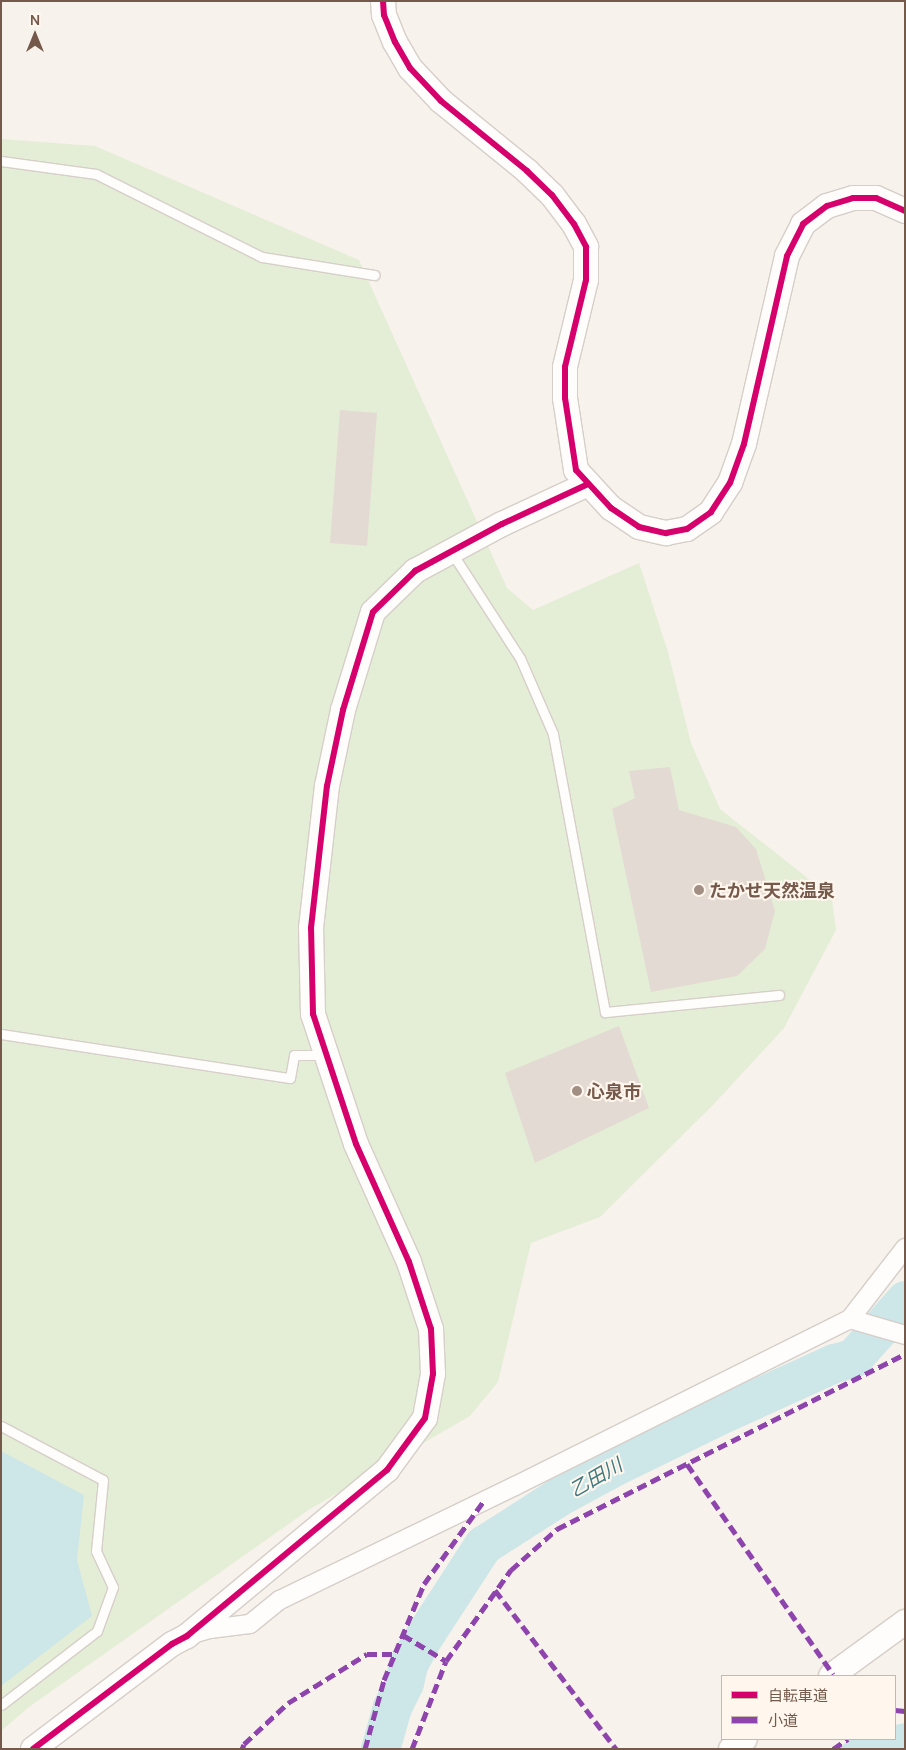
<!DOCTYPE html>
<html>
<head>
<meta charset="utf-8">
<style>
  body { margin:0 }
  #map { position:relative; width:906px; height:1750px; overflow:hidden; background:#f7f2eb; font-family:Manrope,"Noto Sans JP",sans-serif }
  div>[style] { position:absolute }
  .green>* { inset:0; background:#e4eed6 }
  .water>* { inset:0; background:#cde6e8 }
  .river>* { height:39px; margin:-19.5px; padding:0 19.5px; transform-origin:19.5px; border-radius:19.5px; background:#cde6e8 }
  .building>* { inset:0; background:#e3dad3 }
  .roads { filter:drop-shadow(1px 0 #d6cec8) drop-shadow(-1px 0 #d6cec8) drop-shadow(0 1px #d6cec8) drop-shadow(0 -1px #d6cec8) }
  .lane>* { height:9px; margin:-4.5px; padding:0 4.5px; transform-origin:4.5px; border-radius:4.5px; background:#fefdfc }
  .street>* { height:18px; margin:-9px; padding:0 9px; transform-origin:9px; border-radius:9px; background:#fefdfc }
  .secondary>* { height:24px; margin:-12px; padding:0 12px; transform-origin:12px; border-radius:12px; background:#fefdfc }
  .quiet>* { height:5px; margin-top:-2.5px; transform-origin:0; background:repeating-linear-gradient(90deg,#8e44ad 0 10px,transparent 0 15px) }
  .cycleway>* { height:6px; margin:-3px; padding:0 3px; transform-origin:3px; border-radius:3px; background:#d6006c }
  .dots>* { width:14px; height:14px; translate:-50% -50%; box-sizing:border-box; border:2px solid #fff7ed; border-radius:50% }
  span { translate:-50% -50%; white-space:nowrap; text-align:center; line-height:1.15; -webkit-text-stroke:4px #fff7ed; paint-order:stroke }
  .poi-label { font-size:18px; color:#75594b; font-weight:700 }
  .left { translate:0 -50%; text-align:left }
  .water-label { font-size:19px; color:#427981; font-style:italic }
  .frame { position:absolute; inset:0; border:2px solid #75594b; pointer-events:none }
  .legend { position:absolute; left:721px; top:1675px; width:175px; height:65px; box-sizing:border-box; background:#fff7ed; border:1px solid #c8b8ac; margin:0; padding:6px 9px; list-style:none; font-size:15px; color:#75594b }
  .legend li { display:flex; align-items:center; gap:10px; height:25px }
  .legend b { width:25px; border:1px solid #c8b8ac }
  .north { position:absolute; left:10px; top:10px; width:50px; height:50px; -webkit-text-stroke:4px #fff7ed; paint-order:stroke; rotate:0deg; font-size:14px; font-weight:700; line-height:20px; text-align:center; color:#75594b }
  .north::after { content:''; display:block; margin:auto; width:18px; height:22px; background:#75594b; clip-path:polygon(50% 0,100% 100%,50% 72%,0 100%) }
</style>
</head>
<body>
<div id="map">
  <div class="green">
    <div style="clip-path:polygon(1px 139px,95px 146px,359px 260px,507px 588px,533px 610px,639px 563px,668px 652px,691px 743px,720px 809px,805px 876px,832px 900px,836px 930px,784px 1028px,714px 1104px,600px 1217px,531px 1243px,498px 1382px,470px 1416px,310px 1509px,29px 1707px,1px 1731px)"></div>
  </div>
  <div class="water">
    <div style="clip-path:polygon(1px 1451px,84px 1495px,77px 1560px,92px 1616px,1px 1686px)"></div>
    <div style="clip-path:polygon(905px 1723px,905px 1749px,837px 1749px,851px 1739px,895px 1739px,895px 1725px)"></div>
  </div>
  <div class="river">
    <div style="left:380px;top:1749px;width:44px;rotate:-74.1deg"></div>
    <div style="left:392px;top:1707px;width:28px;rotate:-64deg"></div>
    <div style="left:404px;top:1682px;width:18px;rotate:-77deg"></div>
    <div style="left:408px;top:1664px;width:25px;rotate:-61deg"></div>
    <div style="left:420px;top:1642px;width:116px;rotate:-57deg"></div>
    <div style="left:483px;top:1545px;width:89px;rotate:-32.6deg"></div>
    <div style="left:558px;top:1497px;width:63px;rotate:-28.6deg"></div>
    <div style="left:613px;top:1467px;width:126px;rotate:-26deg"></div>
    <div style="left:726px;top:1412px;width:119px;rotate:-24.4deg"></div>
    <div style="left:834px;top:1363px;width:20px;rotate:-15deg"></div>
    <div style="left:853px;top:1358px;width:78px;rotate:-48.1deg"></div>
  </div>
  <div class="building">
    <div style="clip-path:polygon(340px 410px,377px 413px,367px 546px,330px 543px)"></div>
    <div style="clip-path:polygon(670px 767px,679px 810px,736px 827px,756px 849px,775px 911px,765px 949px,737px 976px,651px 992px,612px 809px,635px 798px,629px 771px)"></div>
    <div style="clip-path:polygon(619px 1026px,649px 1108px,535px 1163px,505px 1073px)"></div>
  </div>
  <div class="roads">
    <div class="lane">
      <div style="left:1px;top:161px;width:96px;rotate:7.8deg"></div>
      <div style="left:96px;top:174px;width:186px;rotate:26.6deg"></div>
      <div style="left:262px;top:257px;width:114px;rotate:9.1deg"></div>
      <div style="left:452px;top:553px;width:125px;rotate:57.1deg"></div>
      <div style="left:520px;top:658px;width:83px;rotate:66.5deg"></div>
      <div style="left:553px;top:734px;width:283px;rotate:79.4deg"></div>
      <div style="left:605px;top:1012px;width:175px;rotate:-5.6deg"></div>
      <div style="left:1px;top:1034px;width:292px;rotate:8.7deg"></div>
      <div style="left:290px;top:1078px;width:23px;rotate:-80deg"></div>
      <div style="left:294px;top:1055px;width:32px"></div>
      <div style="left:1px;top:1426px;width:115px;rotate:27.9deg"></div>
      <div style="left:103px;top:1480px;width:71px;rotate:95.6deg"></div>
      <div style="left:96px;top:1551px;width:40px;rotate:65deg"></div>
      <div style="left:113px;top:1587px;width:47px;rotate:110deg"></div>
      <div style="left:97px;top:1631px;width:121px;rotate:142.4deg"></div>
    </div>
    <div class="street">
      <div style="left:850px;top:1319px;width:57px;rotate:16.2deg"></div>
      <div style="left:192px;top:1634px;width:19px;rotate:-16deg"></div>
      <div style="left:210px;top:1629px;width:40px;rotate:-7.1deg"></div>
      <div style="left:250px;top:1624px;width:38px;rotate:-39deg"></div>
      <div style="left:280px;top:1600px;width:261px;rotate:-25.9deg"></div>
      <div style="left:515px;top:1486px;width:374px;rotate:-26.5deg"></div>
      <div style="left:850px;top:1319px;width:90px;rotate:-52.2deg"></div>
    </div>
    <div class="secondary">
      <div style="left:383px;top:1px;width:14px;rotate:86deg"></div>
      <div style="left:384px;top:15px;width:29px;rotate:68deg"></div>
      <div style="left:395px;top:42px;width:30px;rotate:60deg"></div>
      <div style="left:410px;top:68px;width:45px;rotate:46.8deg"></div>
      <div style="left:441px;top:101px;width:111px;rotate:39.1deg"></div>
      <div style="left:527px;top:171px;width:35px;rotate:44deg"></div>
      <div style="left:552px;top:195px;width:36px;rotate:53deg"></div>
      <div style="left:574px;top:224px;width:26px;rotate:62deg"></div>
      <div style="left:586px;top:247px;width:33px;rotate:90deg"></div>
      <div style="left:586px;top:280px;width:89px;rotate:103.6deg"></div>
      <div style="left:565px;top:367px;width:31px;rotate:90deg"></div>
      <div style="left:565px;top:398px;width:73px;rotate:81.3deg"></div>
      <div style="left:576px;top:470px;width:52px;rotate:47.4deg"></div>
      <div style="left:611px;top:508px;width:34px;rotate:34deg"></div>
      <div style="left:639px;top:527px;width:28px;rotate:13deg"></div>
      <div style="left:666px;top:533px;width:21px;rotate:-11deg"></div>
      <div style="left:687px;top:529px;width:29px;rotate:-35deg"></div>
      <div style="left:711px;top:512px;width:35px;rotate:-57deg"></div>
      <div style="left:730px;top:483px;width:41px;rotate:-70.3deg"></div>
      <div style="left:744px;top:444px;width:193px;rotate:-77.1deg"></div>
      <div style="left:787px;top:256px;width:36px;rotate:-63deg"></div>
      <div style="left:803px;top:224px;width:30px;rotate:-37deg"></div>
      <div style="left:827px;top:206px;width:27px;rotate:-17deg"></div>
      <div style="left:853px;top:198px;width:23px"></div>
      <div style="left:876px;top:198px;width:32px;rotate:24deg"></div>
      <div style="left:831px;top:1676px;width:92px;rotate:-36.1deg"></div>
      <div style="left:33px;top:1749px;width:174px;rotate:-37.1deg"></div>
      <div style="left:172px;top:1644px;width:17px;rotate:-28deg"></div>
      <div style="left:187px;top:1636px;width:260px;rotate:-39.7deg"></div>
      <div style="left:387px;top:1470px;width:64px;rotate:-53.8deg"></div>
      <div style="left:425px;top:1418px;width:45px;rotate:-79.7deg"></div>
      <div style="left:433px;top:1374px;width:45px;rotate:-92.5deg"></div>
      <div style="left:431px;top:1329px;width:71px;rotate:-108.2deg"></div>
      <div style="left:409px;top:1262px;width:129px;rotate:-114.2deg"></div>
      <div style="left:356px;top:1144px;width:137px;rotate:-108.3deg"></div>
      <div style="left:313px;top:1014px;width:86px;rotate:-91.3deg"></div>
      <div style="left:311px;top:928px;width:143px;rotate:-83.6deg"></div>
      <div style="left:327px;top:786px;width:78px;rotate:-78.1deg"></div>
      <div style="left:343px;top:710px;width:102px;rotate:-73deg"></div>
      <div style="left:373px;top:612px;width:59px;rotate:-44.3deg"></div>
      <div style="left:415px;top:571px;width:99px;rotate:-28.4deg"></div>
      <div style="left:502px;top:524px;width:95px;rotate:-24.9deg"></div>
      <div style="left:731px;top:1749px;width:17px;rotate:-36deg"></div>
    </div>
  </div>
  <div class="quiet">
    <div style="left:687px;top:1464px;width:256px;rotate:55.2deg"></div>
    <div style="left:495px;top:1590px;width:200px;rotate:52.7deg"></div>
    <div style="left:403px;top:1635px;width:50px;rotate:31.2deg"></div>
    <div style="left:895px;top:1710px;width:10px;rotate:6deg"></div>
    <div style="left:242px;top:1749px;width:5px;rotate:-68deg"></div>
    <div style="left:244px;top:1744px;width:60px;rotate:-43deg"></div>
    <div style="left:288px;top:1703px;width:93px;rotate:-31.8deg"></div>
    <div style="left:367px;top:1654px;width:28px"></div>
    <div style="left:365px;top:1749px;width:72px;rotate:-74.6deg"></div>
    <div style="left:384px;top:1680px;width:104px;rotate:-67.4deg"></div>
    <div style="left:424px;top:1584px;width:101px;rotate:-54.3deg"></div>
    <div style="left:412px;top:1749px;width:94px;rotate:-68.9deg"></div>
    <div style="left:446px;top:1661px;width:112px;rotate:-54.5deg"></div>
    <div style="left:511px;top:1570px;width:62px;rotate:-41.7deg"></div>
    <div style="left:557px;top:1529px;width:390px;rotate:-26.7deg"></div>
    <div style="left:833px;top:1749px;width:18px;rotate:-34deg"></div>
  </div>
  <div class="cycleway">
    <div style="left:383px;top:1px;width:14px;rotate:86deg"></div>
    <div style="left:384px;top:15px;width:29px;rotate:68deg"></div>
    <div style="left:395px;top:42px;width:30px;rotate:60deg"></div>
    <div style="left:410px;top:68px;width:45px;rotate:46.8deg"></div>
    <div style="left:441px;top:101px;width:111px;rotate:39.1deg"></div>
    <div style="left:527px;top:171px;width:35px;rotate:44deg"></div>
    <div style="left:552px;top:195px;width:36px;rotate:53deg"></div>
    <div style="left:574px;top:224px;width:26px;rotate:62deg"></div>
    <div style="left:586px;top:247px;width:33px;rotate:90deg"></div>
    <div style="left:586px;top:280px;width:89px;rotate:103.6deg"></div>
    <div style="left:565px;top:367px;width:31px;rotate:90deg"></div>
    <div style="left:565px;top:398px;width:73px;rotate:81.3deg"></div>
    <div style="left:576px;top:470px;width:52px;rotate:47.4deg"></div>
    <div style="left:611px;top:508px;width:34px;rotate:34deg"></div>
    <div style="left:639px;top:527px;width:28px;rotate:13deg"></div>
    <div style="left:666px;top:533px;width:21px;rotate:-11deg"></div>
    <div style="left:687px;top:529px;width:29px;rotate:-35deg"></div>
    <div style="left:711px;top:512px;width:35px;rotate:-57deg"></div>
    <div style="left:730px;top:483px;width:41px;rotate:-70.3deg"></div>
    <div style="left:744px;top:444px;width:193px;rotate:-77.1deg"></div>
    <div style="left:787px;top:256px;width:36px;rotate:-63deg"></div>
    <div style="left:803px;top:224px;width:30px;rotate:-37deg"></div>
    <div style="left:827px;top:206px;width:27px;rotate:-17deg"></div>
    <div style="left:853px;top:198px;width:23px"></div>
    <div style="left:876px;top:198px;width:32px;rotate:24deg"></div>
    <div style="left:33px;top:1749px;width:174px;rotate:-37.1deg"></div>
    <div style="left:172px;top:1644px;width:17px;rotate:-28deg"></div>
    <div style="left:187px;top:1636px;width:260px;rotate:-39.7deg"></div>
    <div style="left:387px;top:1470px;width:64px;rotate:-53.8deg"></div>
    <div style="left:425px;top:1418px;width:45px;rotate:-79.7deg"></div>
    <div style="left:433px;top:1374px;width:45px;rotate:-92.5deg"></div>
    <div style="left:431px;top:1329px;width:71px;rotate:-108.2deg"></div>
    <div style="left:409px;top:1262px;width:129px;rotate:-114.2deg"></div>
    <div style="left:356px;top:1144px;width:137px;rotate:-108.3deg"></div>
    <div style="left:313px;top:1014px;width:86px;rotate:-91.3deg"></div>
    <div style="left:311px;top:928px;width:143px;rotate:-83.6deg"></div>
    <div style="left:327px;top:786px;width:78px;rotate:-78.1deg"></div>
    <div style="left:343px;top:710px;width:102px;rotate:-73deg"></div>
    <div style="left:373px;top:612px;width:59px;rotate:-44.3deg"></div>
    <div style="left:415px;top:571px;width:99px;rotate:-28.4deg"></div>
    <div style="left:502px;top:524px;width:95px;rotate:-24.9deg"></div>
  </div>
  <div class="dots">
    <div style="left:699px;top:890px;background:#a28f83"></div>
    <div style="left:577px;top:1091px;background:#a28f83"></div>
  </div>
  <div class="poi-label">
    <span class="left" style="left:709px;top:890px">たかせ天然温泉</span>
    <span class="left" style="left:587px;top:1091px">心泉市</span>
  </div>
  <div class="water-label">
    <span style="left:596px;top:1478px;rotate:-30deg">乙田川</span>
  </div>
  <div class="frame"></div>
  <ul class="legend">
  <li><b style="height:6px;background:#d6006c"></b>自転車道</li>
  <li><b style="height:6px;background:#8e44ad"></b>小道</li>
  </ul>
  <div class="north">N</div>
</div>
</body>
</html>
